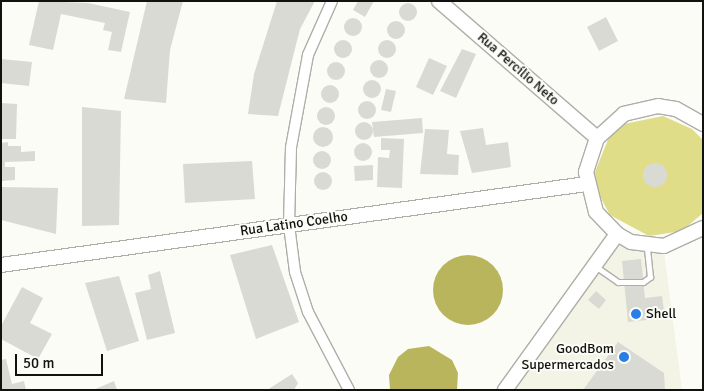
<!DOCTYPE html>
<html>
<head>
<meta charset="utf-8">
<style>
  body { margin:0 }
  #map { position:relative; width:704px; height:391px; overflow:hidden; background:#fcfcf7; font-family:Signika,sans-serif }
  div>[style] { position:absolute }
  .built>* { inset:0; background:#f3f3e6 }
  .green>* { inset:0; background:#e0dd88 }
  .water>* { inset:0; background:#b9b55c }
  .round { border-radius:50% }
  .building>* { inset:0; background:#dadad5 }
  .roads { filter:drop-shadow(1px 0 #aeaea9) drop-shadow(-1px 0 #aeaea9) drop-shadow(0 1px #aeaea9) drop-shadow(0 -1px #aeaea9) }
  .lane>* { height:5px; margin:-2.5px; padding:0 2.5px; transform-origin:2.5px; border-radius:2.5px; background:#fff }
  .street>* { height:10px; margin:-5px; padding:0 5px; transform-origin:5px; border-radius:5px; background:#fff }
  .secondary>* { height:14px; margin:-7px; padding:0 7px; transform-origin:7px; border-radius:7px; background:#fff }
  .dots>* { width:14px; height:14px; translate:-50% -50%; box-sizing:border-box; border:2px solid #fcfcf7; border-radius:50% }
  span { translate:-50% -50%; white-space:nowrap; text-align:center; line-height:1.15; -webkit-text-stroke:4px #fcfcf7; paint-order:stroke }
  .street-label { font-size:14px; color:#11110f }
  .poi-label { font-size:14px; color:#11110f }
  .left { translate:0 -50%; text-align:left }
  .right { translate:-100% -50%; text-align:right }
  .frame { position:absolute; inset:0; border:2px solid #11110f; pointer-events:none }
  .scale { position:absolute; left:15px; top:354px; width:88px; height:22px; box-sizing:border-box; border:2px solid #11110f; border-top:0; padding-left:6px; font-size:15px; line-height:18px; white-space:nowrap; color:#11110f; -webkit-text-stroke:4px #fcfcf7; paint-order:stroke }
</style>
</head>
<body>
<div id="map">
  <div class="built">
    <div style="clip-path:polygon(617px 239px,664px 252px,682px 390px,510px 390px)"></div>
  </div>
  <div class="green">
    <div style="clip-path:polygon(663px 116px,692px 129px,703px 140px,703px 213px,682px 231px,649px 236px,610px 215px,596px 189px,595px 172px,609px 137px,624px 124px)"></div>
  </div>
  <div class="water">
    <div class="round" style="left:433px;top:255px;width:70px;height:70px"></div>
    <div style="clip-path:polygon(429px 346px,452px 360px,458px 373px,457px 390px,390px 390px,389px 375px,398px 357px,408px 349px)"></div>
  </div>
  <div class="building">
    <div style="clip-path:polygon(39px 1px,88px 3px,130px 12px,121px 52px,108px 50px,112px 32px,103px 30px,105px 23px,61px 14px,53px 50px,29px 45px)"></div>
    <div style="clip-path:polygon(147px 1px,183px 1px,170px 50px,166px 103px,124px 99px)"></div>
    <div style="clip-path:polygon(277px 1px,315px 1px,300px 29px,278px 116px,248px 114px,254px 74px)"></div>
    <div style="clip-path:polygon(358px 1px,374px 1px,365px 17px,353px 10px)"></div>
    <div class="round" style="left:399px;top:3px;width:18px;height:18px"></div>
    <div style="clip-path:polygon(606px 17px,618px 41px,599px 51px,587px 27px)"></div>
    <div class="round" style="left:344px;top:18px;width:18px;height:18px"></div>
    <div class="round" style="left:387px;top:21px;width:18px;height:18px"></div>
    <div class="round" style="left:334px;top:40px;width:18px;height:18px"></div>
    <div class="round" style="left:378px;top:40px;width:18px;height:18px"></div>
    <div style="clip-path:polygon(462px 49px,476px 54px,456px 98px,440px 91px)"></div>
    <div style="clip-path:polygon(429px 58px,447px 66px,433px 95px,416px 87px)"></div>
    <div style="clip-path:polygon(1px 59px,32px 62px,29px 86px,1px 83px)"></div>
    <div class="round" style="left:370px;top:60px;width:18px;height:18px"></div>
    <div class="round" style="left:327px;top:62px;width:18px;height:18px"></div>
    <div class="round" style="left:363px;top:80px;width:18px;height:18px"></div>
    <div class="round" style="left:321px;top:85px;width:18px;height:18px"></div>
    <div style="clip-path:polygon(386px 89px,396px 91px,391px 112px,381px 110px)"></div>
    <div class="round" style="left:358px;top:101px;width:18px;height:18px"></div>
    <div style="clip-path:polygon(1px 103px,17px 104px,16px 139px,1px 139px)"></div>
    <div class="round" style="left:317px;top:107px;width:18px;height:18px"></div>
    <div style="clip-path:polygon(82px 107px,121px 111px,119px 225px,82px 226px)"></div>
    <div style="clip-path:polygon(422px 118px,423px 133px,374px 137px,372px 122px)"></div>
    <div class="round" style="left:355px;top:122px;width:18px;height:18px"></div>
    <div class="round" style="left:313px;top:127px;width:20px;height:20px"></div>
    <div style="clip-path:polygon(483px 128px,486px 145px,508px 142px,511px 167px,472px 173px,460px 131px)"></div>
    <div style="clip-path:polygon(425px 129px,449px 130px,447px 154px,459px 155px,458px 175px,420px 174px)"></div>
    <div style="clip-path:polygon(381px 138px,404px 139px,402px 188px,377px 187px,378px 157px,389px 158px,390px 150px,381px 150px)"></div>
    <div style="clip-path:polygon(8px 142px,8px 146px,21px 146px,21px 152px,35px 151px,35px 161px,5px 162px,5px 167px,15px 167px,15px 180px,1px 181px,1px 143px)"></div>
    <div class="round" style="left:354px;top:143px;width:18px;height:18px"></div>
    <div class="round" style="left:313px;top:151px;width:18px;height:18px"></div>
    <div style="clip-path:polygon(252px 161px,255px 199px,185px 203px,183px 164px)"></div>
    <div class="round" style="left:643px;top:163px;width:24px;height:24px"></div>
    <div style="clip-path:polygon(373px 165px,373px 180px,355px 181px,354px 166px)"></div>
    <div class="round" style="left:314px;top:172px;width:18px;height:18px"></div>
    <div style="clip-path:polygon(1px 187px,58px 188px,56px 234px,1px 220px)"></div>
    <div style="clip-path:polygon(272px 245px,299px 322px,256px 339px,230px 255px)"></div>
    <div style="clip-path:polygon(641px 259px,645px 298px,662px 296px,665px 318px,628px 322px,622px 261px)"></div>
    <div style="clip-path:polygon(160px 271px,175px 333px,147px 340px,135px 293px,151px 289px,148px 275px)"></div>
    <div style="clip-path:polygon(119px 276px,139px 341px,107px 351px,85px 283px)"></div>
    <div style="clip-path:polygon(22px 287px,43px 298px,30px 323px,52px 334px,38px 359px,1px 339px,1px 326px)"></div>
    <div style="clip-path:polygon(596px 291px,606px 300px,599px 309px,588px 300px)"></div>
    <div style="clip-path:polygon(618px 342px,664px 373px,665px 390px,583px 390px)"></div>
    <div style="clip-path:polygon(6px 359px,12px 384px,24px 381px,26px 390px,1px 390px,1px 360px)"></div>
    <div style="clip-path:polygon(292px 374px,298px 383px,294px 390px,267px 390px)"></div>
    <div style="clip-path:polygon(114px 381px,117px 390px,93px 390px)"></div>
  </div>
  <div class="roads">
    <div class="lane">
      <div style="left:595px;top:266px;width:28px;rotate:35deg"></div>
      <div style="left:618px;top:282px;width:25px"></div>
      <div style="left:643px;top:282px;width:9px;rotate:-36deg"></div>
      <div style="left:650px;top:277px;width:31px;rotate:-96deg"></div>
    </div>
    <div class="street">
      <div style="left:332px;top:1px;width:59px;rotate:114deg"></div>
      <div style="left:308px;top:55px;width:95px;rotate:100.4deg"></div>
      <div style="left:291px;top:148px;width:77px;rotate:91.5deg"></div>
      <div style="left:289px;top:225px;width:47px;rotate:82.7deg"></div>
      <div style="left:295px;top:272px;width:42px;rotate:72deg"></div>
      <div style="left:308px;top:312px;width:88px;rotate:62.3deg"></div>
    </div>
    <div class="secondary">
      <div style="left:439px;top:1px;width:209px;rotate:40.9deg"></div>
      <div style="left:703px;top:124px;width:31px;rotate:-151deg"></div>
      <div style="left:676px;top:109px;width:18px;rotate:-171deg"></div>
      <div style="left:658px;top:106px;width:35px;rotate:167deg"></div>
      <div style="left:624px;top:114px;width:36px;rotate:138deg"></div>
      <div style="left:597px;top:138px;width:36px;rotate:108deg"></div>
      <div style="left:586px;top:172px;width:41px;rotate:76deg"></div>
      <div style="left:596px;top:212px;width:30px;rotate:46deg"></div>
      <div style="left:617px;top:234px;width:16px;rotate:30deg"></div>
      <div style="left:631px;top:242px;width:33px;rotate:7deg"></div>
      <div style="left:664px;top:246px;width:43px;rotate:-24.8deg"></div>
      <div style="left:1px;top:265px;width:591px;rotate:-7.88deg"></div>
      <div style="left:505px;top:390px;width:192px;rotate:-54.3deg"></div>
    </div>
  </div>
  <div class="dots">
    <div style="left:636px;top:314px;background:#297de8"></div>
    <div style="left:624px;top:357px;background:#297de8"></div>
  </div>
  <div class="street-label">
    <span style="left:518px;top:69px;rotate:41deg">Rua Percílio Neto</span>
    <span style="left:294px;top:224px;rotate:-8deg">Rua Latino Coelho</span>
  </div>
  <div class="poi-label">
    <span class="left" style="left:646px;top:314px">Shell</span>
    <span class="right" style="left:614px;top:357px">GoodBom<br>Supermercados</span>
  </div>
  <div class="frame"></div>
  <div class="scale">50 m</div>
</div>
</body>
</html>
